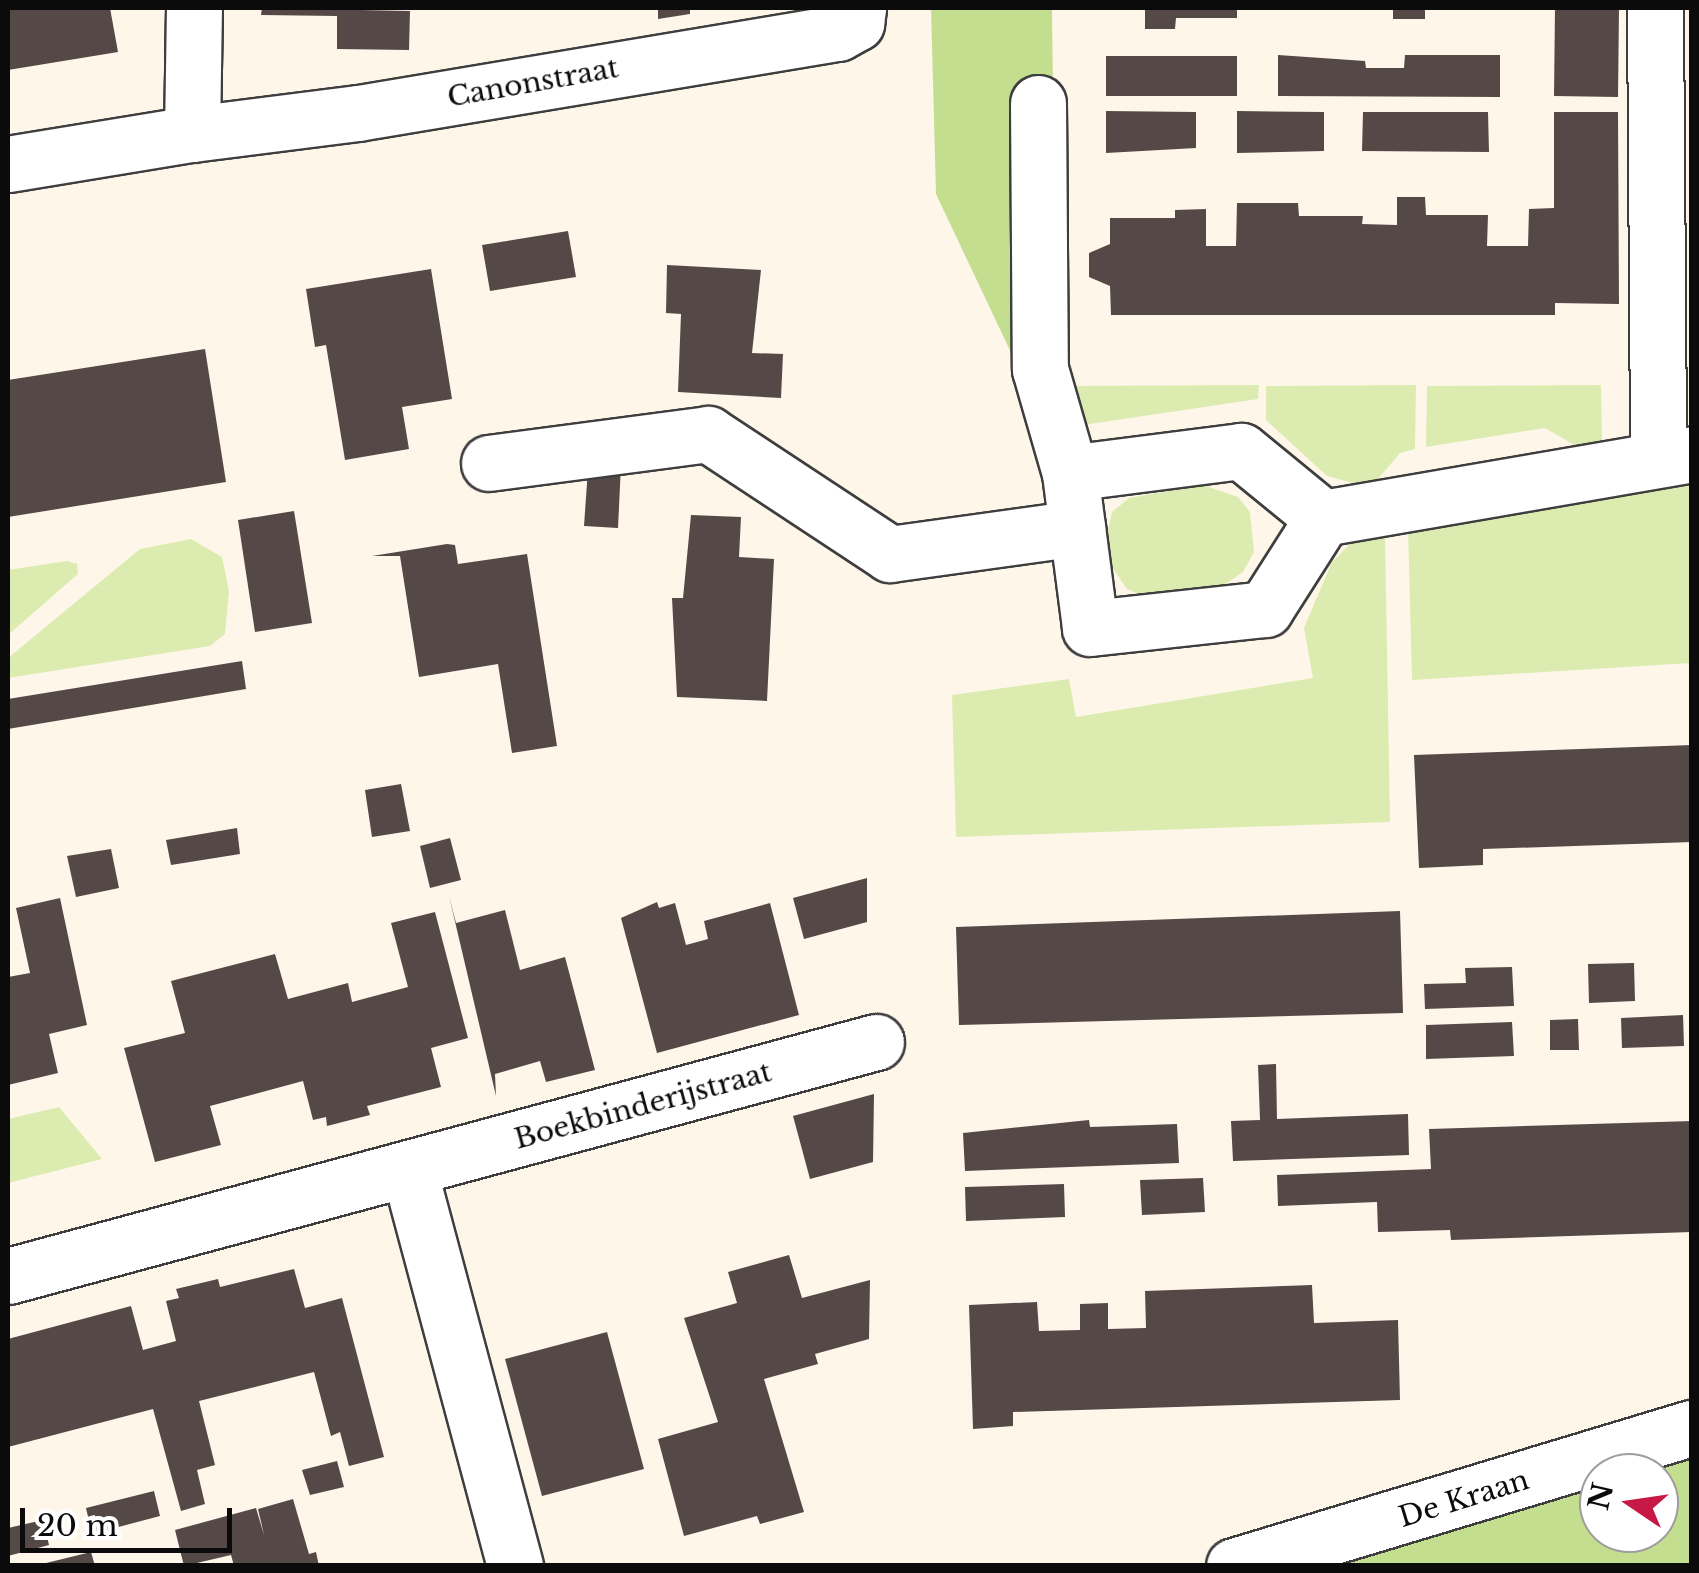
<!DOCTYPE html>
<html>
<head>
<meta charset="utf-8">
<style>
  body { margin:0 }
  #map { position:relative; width:1699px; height:1573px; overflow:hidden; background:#fff6ea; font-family:"Libre Baskerville",serif }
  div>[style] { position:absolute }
  .green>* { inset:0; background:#dcecb1 }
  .forest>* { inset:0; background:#c3de8f }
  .building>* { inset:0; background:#554947 }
  .roads { filter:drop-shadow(2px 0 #3e3e3e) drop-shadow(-2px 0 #3e3e3e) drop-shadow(0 2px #3e3e3e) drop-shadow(0 -2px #3e3e3e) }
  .minor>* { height:55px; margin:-27.5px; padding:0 27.5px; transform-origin:27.5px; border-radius:27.5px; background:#fff }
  span { translate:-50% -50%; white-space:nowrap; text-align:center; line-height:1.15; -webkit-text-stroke:10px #fff; paint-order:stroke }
  .street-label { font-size:28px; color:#0b0b0b }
  .frame { position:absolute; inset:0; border:10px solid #0b0b0b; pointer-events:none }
  .north { position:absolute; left:1579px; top:1453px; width:100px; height:100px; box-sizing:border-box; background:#fff; border:2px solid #9d9d9d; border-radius:50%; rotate:283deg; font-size:28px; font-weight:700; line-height:40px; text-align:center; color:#0b0b0b }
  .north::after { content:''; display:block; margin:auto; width:35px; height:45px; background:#c61946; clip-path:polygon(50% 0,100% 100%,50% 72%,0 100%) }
  .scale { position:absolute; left:20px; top:1508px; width:212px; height:45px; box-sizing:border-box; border:5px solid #0b0b0b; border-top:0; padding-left:12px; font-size:30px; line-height:35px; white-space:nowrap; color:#0b0b0b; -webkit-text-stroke:8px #fff; paint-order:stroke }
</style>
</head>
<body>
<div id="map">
  <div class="green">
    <div style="clip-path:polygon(1259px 385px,1258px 399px,1083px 425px,1059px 386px)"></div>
    <div style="clip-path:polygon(1416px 385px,1415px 449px,1400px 453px,1378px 479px,1353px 483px,1327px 476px,1266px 420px,1266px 386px)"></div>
    <div style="clip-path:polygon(1601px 385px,1602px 441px,1576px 446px,1545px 428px,1426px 447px,1427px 386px)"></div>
    <div style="clip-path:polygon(1691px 481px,1691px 663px,1412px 680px,1408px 529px)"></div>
    <div style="clip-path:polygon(1203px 485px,1238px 497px,1250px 512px,1254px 552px,1243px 572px,1224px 585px,1169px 595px,1147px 597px,1127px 589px,1103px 554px,1112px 512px,1129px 498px)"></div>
    <div style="clip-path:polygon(1385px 533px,1390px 822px,956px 837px,952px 695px,1069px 679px,1076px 717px,1313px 678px,1304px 628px,1332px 562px,1350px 544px)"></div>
    <div style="clip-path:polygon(191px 539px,222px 557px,229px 591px,225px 634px,210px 646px,8px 678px,8px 658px,140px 549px)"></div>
    <div style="clip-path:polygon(67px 561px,77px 564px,78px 574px,8px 635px,8px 570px)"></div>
    <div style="clip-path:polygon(59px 1107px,102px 1159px,8px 1183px,8px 1119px)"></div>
  </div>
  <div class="forest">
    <div style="clip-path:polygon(931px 8px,1052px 8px,1056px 357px,1015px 361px,936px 194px)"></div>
    <div style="clip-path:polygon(1691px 1457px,1691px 1565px,1333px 1566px,1599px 1485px,1599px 1533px,1659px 1533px,1659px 1473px,1638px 1473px)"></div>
  </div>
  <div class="building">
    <div style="clip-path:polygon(8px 8px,110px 8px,118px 52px,8px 70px)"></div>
    <div style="clip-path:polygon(262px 8px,410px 11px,409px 50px,337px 49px,337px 16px,261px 15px)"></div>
    <div style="clip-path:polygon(658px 8px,690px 8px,690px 14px,658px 19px)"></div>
    <div style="clip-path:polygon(1145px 8px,1237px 8px,1237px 18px,1176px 18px,1175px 29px,1145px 29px)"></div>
    <div style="clip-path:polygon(1393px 8px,1425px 8px,1425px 19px,1393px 19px)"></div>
    <div style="clip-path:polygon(1555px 8px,1619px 8px,1618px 97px,1554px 96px)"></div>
    <div style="clip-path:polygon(1278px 55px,1365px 61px,1366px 68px,1404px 68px,1405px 55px,1500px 55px,1500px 97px,1278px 96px)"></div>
    <div style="clip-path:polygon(1106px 56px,1237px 56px,1237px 96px,1106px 96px)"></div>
    <div style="clip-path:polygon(1106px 111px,1196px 112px,1196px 148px,1106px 153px)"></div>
    <div style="clip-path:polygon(1237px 111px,1324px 112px,1324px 151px,1237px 153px)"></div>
    <div style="clip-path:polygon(1363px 112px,1488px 112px,1489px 152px,1362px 151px)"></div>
    <div style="clip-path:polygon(1554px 112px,1618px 112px,1619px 304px,1555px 303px,1555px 315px,1111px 315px,1110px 286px,1089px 277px,1089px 253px,1110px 244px,1110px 218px,1175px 218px,1175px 210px,1206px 209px,1206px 246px,1236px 246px,1237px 203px,1298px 203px,1299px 216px,1363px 216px,1362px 224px,1397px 225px,1397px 197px,1425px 197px,1426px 215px,1488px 215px,1487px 246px,1528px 246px,1529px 209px,1554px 208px)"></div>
    <div style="clip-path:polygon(568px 231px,576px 277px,490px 291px,482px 245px)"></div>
    <div style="clip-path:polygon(667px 265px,761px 270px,752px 353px,783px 354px,781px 398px,678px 392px,681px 314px,666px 313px)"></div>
    <div style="clip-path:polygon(431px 269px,452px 399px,402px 407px,409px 449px,345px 460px,326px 345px,315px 347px,306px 289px)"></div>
    <div style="clip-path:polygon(205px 349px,226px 482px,8px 517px,8px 380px)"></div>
    <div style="clip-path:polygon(621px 464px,618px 528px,584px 526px,588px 469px)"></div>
    <div style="clip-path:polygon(294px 511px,312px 623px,255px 632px,238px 520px)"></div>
    <div style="clip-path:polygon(691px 515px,741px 517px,739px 557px,774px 559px,767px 701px,677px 697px,672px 598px,683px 598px)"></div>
    <div style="clip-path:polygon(447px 544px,455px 545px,458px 564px,527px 554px,557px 746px,512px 753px,498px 664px,419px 677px,400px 556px,372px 556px)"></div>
    <div style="clip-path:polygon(242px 661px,246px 689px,8px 729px,8px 699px)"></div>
    <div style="clip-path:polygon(1692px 745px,1692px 842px,1483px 849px,1483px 865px,1419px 868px,1414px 755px)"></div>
    <div style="clip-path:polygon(401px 784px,410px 831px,372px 837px,365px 790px)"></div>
    <div style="clip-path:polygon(237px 828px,240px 854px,171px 865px,166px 840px)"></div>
    <div style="clip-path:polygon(450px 838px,461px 880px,430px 888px,420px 846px)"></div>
    <div style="clip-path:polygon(111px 849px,119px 888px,76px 897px,67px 856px)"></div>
    <div style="clip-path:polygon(867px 878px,867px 922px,804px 939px,793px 898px)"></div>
    <div style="clip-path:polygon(449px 896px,456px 923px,505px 910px,520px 970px,565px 957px,595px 1070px,546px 1082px,540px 1061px,495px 1074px,496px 1096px)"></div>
    <div style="clip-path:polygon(60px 898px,87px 1025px,49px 1034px,58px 1073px,8px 1085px,8px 977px,30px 973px,16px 908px)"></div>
    <div style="clip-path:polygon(657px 902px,659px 908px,675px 903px,686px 945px,708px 939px,704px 921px,770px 903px,799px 1015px,657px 1053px,621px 918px)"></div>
    <div style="clip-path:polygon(1400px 911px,1403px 1013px,959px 1025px,956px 927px)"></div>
    <div style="clip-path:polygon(435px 912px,468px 1038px,431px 1048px,441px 1087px,367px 1106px,370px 1115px,327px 1126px,326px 1117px,313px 1120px,303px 1081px,210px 1106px,221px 1145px,155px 1162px,124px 1048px,185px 1033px,171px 981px,275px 954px,288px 999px,348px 983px,352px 1002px,408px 987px,391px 923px)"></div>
    <div style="clip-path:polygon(1634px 963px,1635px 1001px,1589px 1003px,1588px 964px)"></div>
    <div style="clip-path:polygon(1512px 967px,1514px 1006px,1425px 1009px,1424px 984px,1466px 983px,1465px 968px)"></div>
    <div style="clip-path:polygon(1683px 1015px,1684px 1046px,1622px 1048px,1621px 1018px)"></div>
    <div style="clip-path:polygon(1578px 1019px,1579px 1050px,1550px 1050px,1550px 1020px)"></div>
    <div style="clip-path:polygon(1512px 1022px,1514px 1056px,1426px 1059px,1426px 1025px)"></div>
    <div style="clip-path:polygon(1276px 1064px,1277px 1119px,1408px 1114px,1409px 1155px,1233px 1161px,1231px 1121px,1260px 1120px,1258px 1065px)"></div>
    <div style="clip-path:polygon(874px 1094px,873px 1162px,810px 1179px,793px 1116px)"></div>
    <div style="clip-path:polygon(1089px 1120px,1090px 1127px,1177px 1124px,1179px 1163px,965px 1171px,963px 1133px)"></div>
    <div style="clip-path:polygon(1692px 1121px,1692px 1232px,1451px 1240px,1450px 1230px,1378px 1232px,1377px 1202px,1278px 1206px,1277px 1175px,1431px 1169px,1429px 1129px)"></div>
    <div style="clip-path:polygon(1203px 1178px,1205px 1212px,1142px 1215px,1140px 1180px)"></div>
    <div style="clip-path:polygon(1064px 1184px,1065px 1217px,966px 1221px,965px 1187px)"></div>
    <div style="clip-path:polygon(789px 1255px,802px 1298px,870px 1280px,869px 1339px,815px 1354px,818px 1364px,764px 1379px,804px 1512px,760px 1524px,757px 1516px,684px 1536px,658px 1439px,718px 1422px,684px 1318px,737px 1303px,728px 1272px)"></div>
    <div style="clip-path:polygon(294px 1269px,305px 1308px,342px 1298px,384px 1457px,349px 1466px,340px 1432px,331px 1436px,314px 1372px,199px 1401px,215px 1465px,197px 1470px,205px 1504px,181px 1511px,153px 1409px,8px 1447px,8px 1339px,131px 1306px,143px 1350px,176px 1341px,166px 1301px,179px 1298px,176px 1289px,218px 1279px,220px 1287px)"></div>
    <div style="clip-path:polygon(1312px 1285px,1314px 1323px,1398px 1320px,1400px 1400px,1013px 1412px,1013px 1426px,973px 1429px,969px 1305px,1037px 1302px,1039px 1331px,1080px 1330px,1080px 1304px,1108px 1303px,1108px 1329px,1146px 1328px,1145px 1291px)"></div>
    <div style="clip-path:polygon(607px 1332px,644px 1469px,542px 1496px,505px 1359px)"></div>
    <div style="clip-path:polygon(337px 1461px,344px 1487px,310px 1495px,302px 1470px)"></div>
    <div style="clip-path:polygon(154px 1491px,160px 1516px,92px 1534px,86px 1508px)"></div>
    <div style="clip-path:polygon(293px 1499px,309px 1554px,316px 1552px,319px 1566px,234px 1566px,231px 1555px,184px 1566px,175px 1530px,256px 1508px,264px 1535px,258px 1509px)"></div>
    <div style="clip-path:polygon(43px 1520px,49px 1545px,8px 1556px,8px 1528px)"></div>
    <div style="clip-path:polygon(91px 1552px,95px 1566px,42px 1566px,42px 1564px)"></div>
  </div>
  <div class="roads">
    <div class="minor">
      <div style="left:1655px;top:8px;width:451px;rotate:89.6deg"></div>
      <div style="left:1038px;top:103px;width:266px;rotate:89.6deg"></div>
      <div style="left:1040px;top:369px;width:108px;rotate:73.9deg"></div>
      <div style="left:192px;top:134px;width:167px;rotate:-7.2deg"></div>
      <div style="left:358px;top:113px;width:487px;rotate:-9.5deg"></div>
      <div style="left:838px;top:33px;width:21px;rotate:-29deg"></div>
      <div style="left:856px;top:23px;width:15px;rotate:-82deg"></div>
      <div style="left:8px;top:164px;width:186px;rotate:-9.3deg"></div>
      <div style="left:192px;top:134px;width:126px;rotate:-89.1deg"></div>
      <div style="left:489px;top:463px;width:221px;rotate:-7.5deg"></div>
      <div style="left:708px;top:434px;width:218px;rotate:33.4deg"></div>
      <div style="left:890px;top:554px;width:189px;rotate:-7.9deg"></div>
      <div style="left:1323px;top:518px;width:106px;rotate:-140.7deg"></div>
      <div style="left:1241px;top:451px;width:172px;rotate:172.7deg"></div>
      <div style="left:1070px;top:473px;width:156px;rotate:82.6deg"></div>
      <div style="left:1090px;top:628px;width:176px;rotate:-6.2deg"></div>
      <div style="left:1265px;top:609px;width:108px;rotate:-57.5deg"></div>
      <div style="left:1323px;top:518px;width:375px;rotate:-9.8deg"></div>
      <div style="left:409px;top:1170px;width:410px;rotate:75deg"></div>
      <div style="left:8px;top:1276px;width:899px;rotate:-15.09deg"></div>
      <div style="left:1234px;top:1566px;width:478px;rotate:-16.8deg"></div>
    </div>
  </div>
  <div class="street-label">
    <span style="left:533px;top:83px;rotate:-10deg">Canonstraat</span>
    <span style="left:643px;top:1106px;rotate:-15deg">Boekbinderijstraat</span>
    <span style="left:1464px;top:1499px;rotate:-17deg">De Kraan</span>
  </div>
  <div class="frame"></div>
  <div class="north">N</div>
  <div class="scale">20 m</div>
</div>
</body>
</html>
